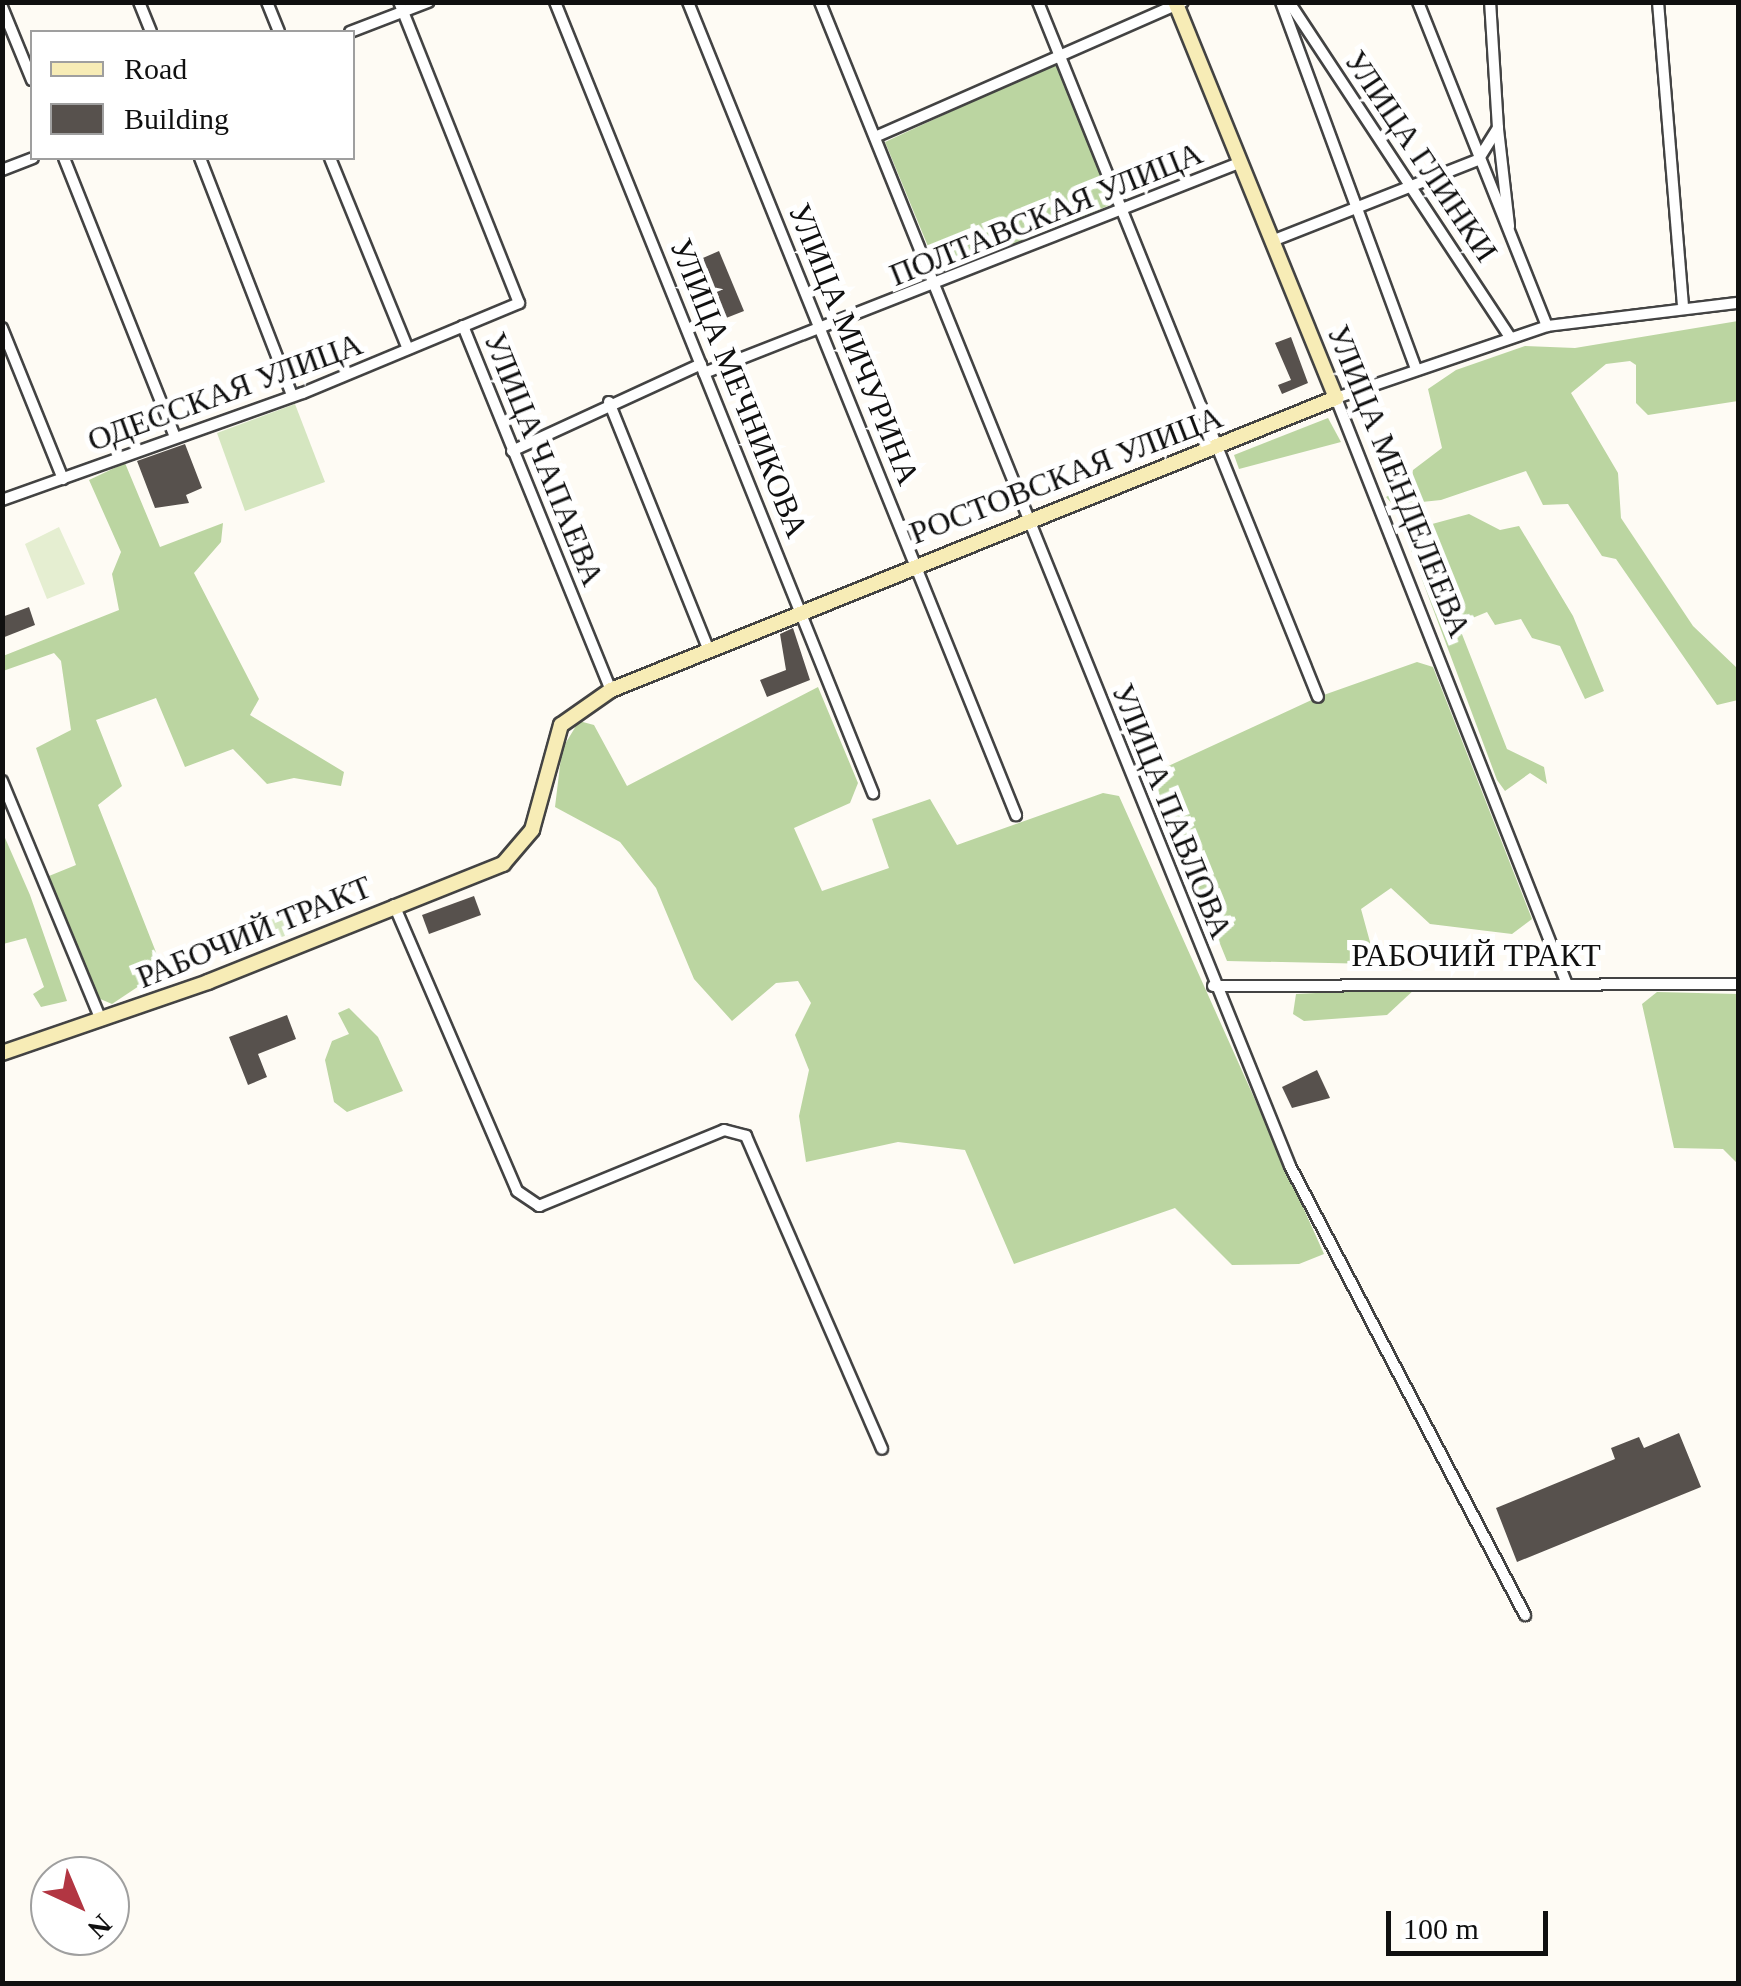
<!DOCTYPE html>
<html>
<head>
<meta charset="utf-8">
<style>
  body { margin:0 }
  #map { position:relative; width:1741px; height:1986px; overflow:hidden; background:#fefbf4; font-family:"Times New Roman",serif }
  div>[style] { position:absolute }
  .green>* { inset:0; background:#d5e6c0 }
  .forest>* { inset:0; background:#bbd5a1 }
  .pitch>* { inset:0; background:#e5eed1 }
  .building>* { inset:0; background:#57514d }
  .roads { filter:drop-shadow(2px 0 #434343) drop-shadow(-2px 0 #434343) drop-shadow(0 2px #434343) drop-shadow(0 -2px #434343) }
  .street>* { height:10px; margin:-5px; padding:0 5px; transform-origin:5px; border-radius:5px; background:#fff }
  .secondary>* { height:14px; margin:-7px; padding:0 7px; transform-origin:7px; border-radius:7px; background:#f7ecb6 }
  span { translate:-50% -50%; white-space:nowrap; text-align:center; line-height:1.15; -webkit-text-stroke:10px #fff; paint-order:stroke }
  .street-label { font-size:32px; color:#101010 }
  .frame { position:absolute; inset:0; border:5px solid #101010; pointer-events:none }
  .legend { position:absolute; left:30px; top:30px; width:325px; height:130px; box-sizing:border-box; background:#fff; border:2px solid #9f9f9f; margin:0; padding:12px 18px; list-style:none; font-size:30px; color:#101010 }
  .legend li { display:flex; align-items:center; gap:20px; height:50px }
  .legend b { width:50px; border:2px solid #9f9f9f }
  .north { position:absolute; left:30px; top:1856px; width:100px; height:100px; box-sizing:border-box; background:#fff; border:2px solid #9f9f9f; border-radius:50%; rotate:136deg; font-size:28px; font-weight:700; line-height:40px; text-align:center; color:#101010 }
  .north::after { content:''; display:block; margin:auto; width:35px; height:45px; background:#b23642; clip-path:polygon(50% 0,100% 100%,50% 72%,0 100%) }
  .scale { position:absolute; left:1386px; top:1911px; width:162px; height:45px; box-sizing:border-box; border:5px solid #101010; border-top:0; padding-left:12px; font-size:30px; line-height:35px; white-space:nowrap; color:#101010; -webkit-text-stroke:8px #fff; paint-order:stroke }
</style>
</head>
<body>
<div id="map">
  <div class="green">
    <div style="clip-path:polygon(295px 404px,325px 482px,245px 511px,217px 433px)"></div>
    <div style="clip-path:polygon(279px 908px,288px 935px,243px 949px,233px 929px)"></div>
  </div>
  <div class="forest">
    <div style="clip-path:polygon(1056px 63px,1112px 204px,941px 278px,885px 142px)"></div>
    <div style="clip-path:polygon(1738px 321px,1738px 401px,1648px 415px,1636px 403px,1636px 365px,1630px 361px,1606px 364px,1571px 393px,1618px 473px,1621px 518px,1693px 626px,1738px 669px,1738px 700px,1717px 705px,1616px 559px,1602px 556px,1568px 504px,1543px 505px,1526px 471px,1441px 500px,1393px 505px,1386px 497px,1411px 483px,1413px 470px,1442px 448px,1428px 389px,1456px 370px,1525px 346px,1575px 348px)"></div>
    <div style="clip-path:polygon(1328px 418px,1341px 442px,1239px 469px,1234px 455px)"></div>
    <div style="clip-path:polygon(125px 463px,160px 547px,223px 523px,221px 542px,194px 573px,259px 699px,250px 715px,344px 772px,341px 786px,294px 778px,267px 784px,233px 749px,185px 767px,156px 698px,96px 720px,122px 786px,98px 805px,163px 970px,112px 1004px,98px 998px,50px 886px,49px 876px,76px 865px,36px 748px,71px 730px,61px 661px,54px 653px,3px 671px,3px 656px,119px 610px,112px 574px,121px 552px,89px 480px)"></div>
    <div style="clip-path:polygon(1469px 514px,1500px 530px,1519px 526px,1573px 616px,1604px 691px,1585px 699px,1560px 646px,1532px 638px,1521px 619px,1495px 625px,1487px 612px,1458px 624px,1507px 749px,1544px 767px,1547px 784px,1530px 773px,1505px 791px,1497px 780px,1408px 542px,1410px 530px)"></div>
    <div style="clip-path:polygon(1417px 662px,1433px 667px,1532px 919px,1512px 934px,1430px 924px,1391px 888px,1361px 909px,1376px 964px,1227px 961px,1151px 774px,1318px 697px)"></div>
    <div style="clip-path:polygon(818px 687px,858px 783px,850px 803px,794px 828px,822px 891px,889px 868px,872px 819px,930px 799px,957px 845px,1103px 793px,1119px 796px,1324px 1254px,1299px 1264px,1232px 1265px,1175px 1208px,1014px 1264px,965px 1150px,898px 1142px,806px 1162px,799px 1116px,809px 1070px,795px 1035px,811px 1003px,798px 981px,776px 983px,732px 1021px,694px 979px,656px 888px,620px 842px,555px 807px,562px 749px,579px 721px,594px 725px,627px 786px)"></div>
    <div style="clip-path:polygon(2px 831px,30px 895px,67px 1001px,41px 1007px,33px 994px,44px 987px,26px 938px,3px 944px)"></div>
    <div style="clip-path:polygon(1416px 988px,1387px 1015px,1304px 1021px,1293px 1014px,1296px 994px)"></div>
    <div style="clip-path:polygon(1657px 992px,1738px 994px,1738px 1164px,1723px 1149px,1674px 1148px,1642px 1004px)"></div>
    <div style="clip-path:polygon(349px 1008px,378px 1037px,403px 1091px,347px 1112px,334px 1102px,325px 1060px,332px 1041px,349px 1034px,338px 1013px)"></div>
  </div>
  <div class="pitch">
    <div style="clip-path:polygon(59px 527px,85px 584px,47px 599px,25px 544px)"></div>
  </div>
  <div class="building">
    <div style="clip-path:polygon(719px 251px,744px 311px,721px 320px,696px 261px)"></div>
    <div style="clip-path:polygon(1291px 337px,1308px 383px,1282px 394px,1278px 385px,1291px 380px,1275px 343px)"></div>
    <div style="clip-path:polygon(185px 444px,202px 488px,186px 495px,189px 503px,155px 508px,137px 461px)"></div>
    <div style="clip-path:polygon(29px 607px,35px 625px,2px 638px,2px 617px)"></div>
    <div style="clip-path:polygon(793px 628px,810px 680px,767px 697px,760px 680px,786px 670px,780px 634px)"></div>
    <div style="clip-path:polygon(474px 896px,481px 915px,429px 934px,422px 915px)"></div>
    <div style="clip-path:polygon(287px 1015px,296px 1039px,258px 1054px,267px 1077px,248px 1085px,229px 1037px)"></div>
    <div style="clip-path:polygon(1317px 1070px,1330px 1098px,1292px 1108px,1282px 1087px)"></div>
    <div style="clip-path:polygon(1679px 1433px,1701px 1487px,1517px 1562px,1496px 1508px,1615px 1459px,1611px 1448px,1639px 1437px,1644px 1448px)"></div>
  </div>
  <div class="roads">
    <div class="street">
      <div style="left:139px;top:2px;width:32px;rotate:68deg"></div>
      <div style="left:267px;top:2px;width:32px;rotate:68deg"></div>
      <div style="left:555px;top:2px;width:853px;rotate:68.1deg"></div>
      <div style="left:688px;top:2px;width:877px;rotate:68.03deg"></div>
      <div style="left:820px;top:2px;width:1255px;rotate:68.01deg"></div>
      <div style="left:1290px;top:1166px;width:507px;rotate:62.37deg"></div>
      <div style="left:1038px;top:2px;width:749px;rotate:68.06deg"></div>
      <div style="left:1281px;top:2px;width:389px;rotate:69.8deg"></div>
      <div style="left:1289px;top:2px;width:401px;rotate:56.6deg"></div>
      <div style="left:1418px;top:2px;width:349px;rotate:68.3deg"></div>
      <div style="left:1658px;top:2px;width:303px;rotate:85.3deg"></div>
      <div style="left:2px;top:7px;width:79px;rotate:67.7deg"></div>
      <div style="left:350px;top:32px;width:84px;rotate:-21deg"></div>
      <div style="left:1498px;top:129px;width:98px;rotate:83.5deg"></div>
      <div style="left:875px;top:137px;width:336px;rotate:-23.7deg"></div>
      <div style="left:64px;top:158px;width:298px;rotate:68.3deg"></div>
      <div style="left:200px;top:158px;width:254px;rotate:68.8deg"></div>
      <div style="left:330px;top:158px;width:206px;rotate:67.8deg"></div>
      <div style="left:2px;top:170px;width:33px;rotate:-21deg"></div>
      <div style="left:1272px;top:241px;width:221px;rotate:-21.5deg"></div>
      <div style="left:1478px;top:160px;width:38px;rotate:-58deg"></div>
      <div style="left:1498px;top:128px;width:126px;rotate:-93.6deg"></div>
      <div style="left:463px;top:326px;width:393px;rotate:67.9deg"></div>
      <div style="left:2px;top:328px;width:163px;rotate:68deg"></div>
      <div style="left:704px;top:373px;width:575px;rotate:-21.43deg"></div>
      <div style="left:609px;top:402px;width:265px;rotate:68.1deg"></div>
      <div style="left:512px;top:451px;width:208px;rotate:-24.7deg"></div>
      <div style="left:2px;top:500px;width:319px;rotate:-19.6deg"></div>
      <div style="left:303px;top:393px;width:234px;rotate:-22.6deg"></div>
      <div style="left:519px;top:303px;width:324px;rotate:-111.7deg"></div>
      <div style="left:2px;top:781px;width:259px;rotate:67.5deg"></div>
      <div style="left:394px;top:905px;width:311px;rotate:66.7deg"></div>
      <div style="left:517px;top:1191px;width:27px;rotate:34deg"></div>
      <div style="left:539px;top:1206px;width:200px;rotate:-22.3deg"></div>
      <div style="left:724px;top:1130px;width:23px;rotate:15deg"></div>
      <div style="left:746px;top:1136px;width:341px;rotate:66.5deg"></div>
      <div style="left:1566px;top:982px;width:628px;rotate:-111.5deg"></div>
      <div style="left:1336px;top:398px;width:223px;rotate:-18.8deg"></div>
      <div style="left:1547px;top:326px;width:192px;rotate:-6.9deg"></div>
      <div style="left:1213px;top:986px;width:525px;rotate:-0.22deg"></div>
    </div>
    <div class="secondary">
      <div style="left:2px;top:1053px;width:218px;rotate:-19deg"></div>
      <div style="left:208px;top:982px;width:318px;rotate:-21.8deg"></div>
      <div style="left:503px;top:864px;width:45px;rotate:-49.5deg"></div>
      <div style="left:532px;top:830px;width:109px;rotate:-74.6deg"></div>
      <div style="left:561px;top:725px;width:61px;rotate:-35deg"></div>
      <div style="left:611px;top:690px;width:782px;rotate:-21.94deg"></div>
      <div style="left:1336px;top:398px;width:427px;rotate:-112.1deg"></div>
    </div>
  </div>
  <div class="street-label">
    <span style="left:1421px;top:156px;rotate:56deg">УЛИЦА ГЛИНКИ</span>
    <span style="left:1046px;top:214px;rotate:-22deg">ПОЛТАВСКАЯ УЛИЦА</span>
    <span style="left:854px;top:344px;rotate:68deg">УЛИЦА МИЧУРИНА</span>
    <span style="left:739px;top:388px;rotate:68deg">УЛИЦА МЕЧНИКОВА</span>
    <span style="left:225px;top:392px;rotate:-20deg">ОДЕССКАЯ УЛИЦА</span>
    <span style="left:544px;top:459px;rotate:68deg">УЛИЦА ЧАПАЕВА</span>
    <span style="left:1066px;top:475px;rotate:-21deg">РОСТОВСКАЯ УЛИЦА</span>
    <span style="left:1399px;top:481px;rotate:68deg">УЛИЦА МЕНДЕЛЕЕВА</span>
    <span style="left:1172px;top:811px;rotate:68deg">УЛИЦА ПАВЛОВА</span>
    <span style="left:254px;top:932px;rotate:-22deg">РАБОЧИЙ ТРАКТ</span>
    <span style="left:1476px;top:955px">РАБОЧИЙ ТРАКТ</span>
  </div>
  <div class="frame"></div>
  <ul class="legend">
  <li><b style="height:12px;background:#f7ecb6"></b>Road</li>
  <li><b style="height:28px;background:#57514d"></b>Building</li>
  </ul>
  <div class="north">N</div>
  <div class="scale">100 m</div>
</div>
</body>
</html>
